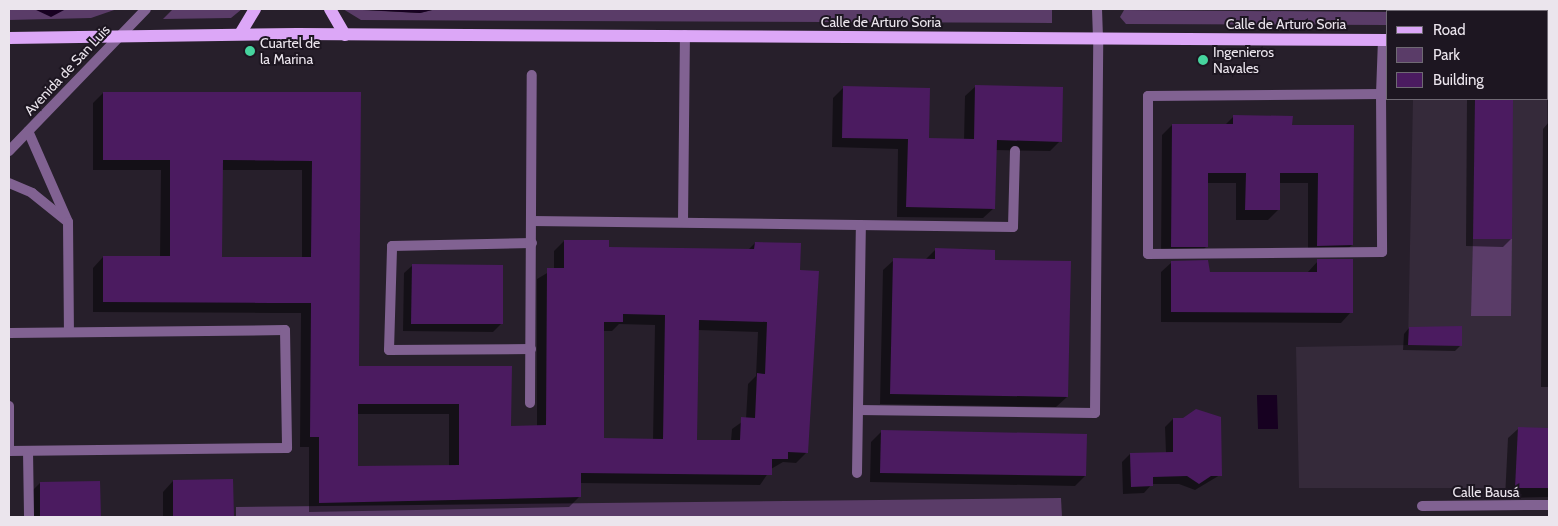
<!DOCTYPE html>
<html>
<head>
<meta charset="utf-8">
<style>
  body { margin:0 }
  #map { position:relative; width:1558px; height:526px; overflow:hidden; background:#271f2b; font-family:Cabin,sans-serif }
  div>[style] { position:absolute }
  .built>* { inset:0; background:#352a3a }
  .green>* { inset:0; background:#5a3c68 }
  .water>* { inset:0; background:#170121 }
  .shadow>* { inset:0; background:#0007 }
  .building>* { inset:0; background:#4b1b60 }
  .service>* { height:10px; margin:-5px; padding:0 5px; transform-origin:5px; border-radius:5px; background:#816292 }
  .minor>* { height:10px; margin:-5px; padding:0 5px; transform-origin:5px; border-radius:5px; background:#816292 }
  .tertiary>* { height:10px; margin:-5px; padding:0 5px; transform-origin:5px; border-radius:5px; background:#816292 }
  .primary>* { height:12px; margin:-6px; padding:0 6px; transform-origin:6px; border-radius:6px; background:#dca7f7 }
  .dots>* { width:14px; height:14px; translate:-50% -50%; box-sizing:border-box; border:2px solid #1d1621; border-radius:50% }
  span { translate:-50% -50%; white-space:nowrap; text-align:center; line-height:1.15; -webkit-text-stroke:4px #1d1621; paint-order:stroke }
  .street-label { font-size:14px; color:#ebe5ed }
  .poi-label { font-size:14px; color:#ebe5ed }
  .left { translate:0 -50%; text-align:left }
  .frame { position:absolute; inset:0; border:10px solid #ebe5ed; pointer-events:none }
  .legend { position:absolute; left:1386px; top:10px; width:162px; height:90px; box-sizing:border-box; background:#1d1621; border:1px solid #6f6973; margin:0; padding:6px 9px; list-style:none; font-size:15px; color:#ebe5ed }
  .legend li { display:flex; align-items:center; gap:10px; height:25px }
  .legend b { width:25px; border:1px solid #6f6973 }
</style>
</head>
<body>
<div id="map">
  <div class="built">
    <div style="clip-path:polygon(1547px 68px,1549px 488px,1299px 488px,1296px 347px,1408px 345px,1413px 99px,1547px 99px)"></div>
  </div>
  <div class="green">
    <div style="clip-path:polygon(9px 9px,117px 9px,91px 18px,9px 20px)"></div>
    <div style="clip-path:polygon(173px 9px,242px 9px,231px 18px,163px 19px)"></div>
    <div style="clip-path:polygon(343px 9px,420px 13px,436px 9px,1052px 10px,1052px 23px,361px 20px)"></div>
    <div style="clip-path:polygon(1124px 10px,1387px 12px,1387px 25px,1126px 24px,1120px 17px)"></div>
    <div style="clip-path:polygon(1473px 239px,1512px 239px,1511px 316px,1471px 316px)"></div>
    <div style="clip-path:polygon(1061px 498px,1062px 517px,236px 517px,236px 507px)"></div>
  </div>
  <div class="water">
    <div style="clip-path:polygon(34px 9px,66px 9px,51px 17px)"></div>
    <div style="clip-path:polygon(351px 9px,436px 9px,420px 13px)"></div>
    <div style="clip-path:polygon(1257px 395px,1277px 395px,1278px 429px,1258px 429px)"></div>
  </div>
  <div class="shadow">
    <div style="clip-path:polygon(976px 86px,1060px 141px,1050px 151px,995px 150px,994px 208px,983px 218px,897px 217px,898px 149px,832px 147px,833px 98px,843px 88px,928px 139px,964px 140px,965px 96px)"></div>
    <div style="clip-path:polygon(evenodd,103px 93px,360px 93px,358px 367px,510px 367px,510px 427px,537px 427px,537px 279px,554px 269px,554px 251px,564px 241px,608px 248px,748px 250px,755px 243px,799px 272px,806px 453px,796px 463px,783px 462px,771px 469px,760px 485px,579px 483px,579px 497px,569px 507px,309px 512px,309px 447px,300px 447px,301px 313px,93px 312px,93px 268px,103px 257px,160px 258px,161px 170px,93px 170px,93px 103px,103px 93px,221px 170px,302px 170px,302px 258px,221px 258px,221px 170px,103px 93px,619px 324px,655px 325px,653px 440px,602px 440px,602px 331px,612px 331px,619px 324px,103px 93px,698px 330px,758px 332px,756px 376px,748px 384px,746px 419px,732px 429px,731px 441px,696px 441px,698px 330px,103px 93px,357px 414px,449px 414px,449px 466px,357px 467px,357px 414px)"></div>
    <div style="clip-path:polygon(1467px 99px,1512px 99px,1511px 239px,1503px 247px,1466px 246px)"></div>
    <div style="clip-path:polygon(1233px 117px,1291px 126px,1353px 126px,1352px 245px,1341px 255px,1308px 256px,1308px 183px,1279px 183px,1278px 210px,1268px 220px,1236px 220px,1236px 183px,1207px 183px,1207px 246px,1197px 256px,1161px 257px,1162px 135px,1172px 125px,1225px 125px)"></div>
    <div style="clip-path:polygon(1549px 122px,1549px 387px,1541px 387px,1543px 129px)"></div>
    <div style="clip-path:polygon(936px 249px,993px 261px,1067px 397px,1056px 407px,880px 404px,883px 270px,894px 260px,925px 260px)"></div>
    <div style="clip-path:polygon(1318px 261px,1351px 312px,1341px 323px,1161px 322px,1161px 272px,1172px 262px,1208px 273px,1307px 273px)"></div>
    <div style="clip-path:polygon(413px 265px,501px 324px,493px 332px,403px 331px,404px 273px)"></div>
    <div style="clip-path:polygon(1409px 328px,1461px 345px,1455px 351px,1403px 350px,1404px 334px)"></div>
    <div style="clip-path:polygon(1173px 419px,1220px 475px,1195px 490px,1179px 484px,1152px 484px,1144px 493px,1123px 494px,1122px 462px,1130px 454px,1166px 453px,1165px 427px)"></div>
    <div style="clip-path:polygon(1518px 429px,1549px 429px,1549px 497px,1505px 498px,1508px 438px)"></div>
    <div style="clip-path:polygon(882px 431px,1085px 476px,1075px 486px,870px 482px,871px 442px)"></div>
    <div style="clip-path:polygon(232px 480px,232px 517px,163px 517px,163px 492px,173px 481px)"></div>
    <div style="clip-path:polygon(99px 482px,99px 517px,30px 517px,30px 493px,40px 483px)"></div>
  </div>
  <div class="building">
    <div style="clip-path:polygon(975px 85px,1063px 87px,1062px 142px,997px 140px,995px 209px,906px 207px,908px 139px,842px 138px,843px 86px,930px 88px,929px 138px,974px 139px)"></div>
    <div style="clip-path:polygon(evenodd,103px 92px,361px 92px,359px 366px,512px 366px,511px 426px,546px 425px,547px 268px,564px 268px,564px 240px,609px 240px,609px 247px,754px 249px,755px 242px,801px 243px,800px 270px,819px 271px,808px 453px,788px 452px,788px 459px,772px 459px,772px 475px,581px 473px,581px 497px,319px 503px,319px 437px,310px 437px,311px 303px,103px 302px,103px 256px,170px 256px,170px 160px,103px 160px,103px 92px,223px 160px,312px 161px,311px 257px,222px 257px,223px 160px,103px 92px,623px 314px,665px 315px,663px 439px,604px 438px,604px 322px,623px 322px,623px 314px,103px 92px,699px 320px,767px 322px,765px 374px,757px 373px,755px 418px,741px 417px,740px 440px,697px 440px,699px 320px,103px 92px,358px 404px,459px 404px,459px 465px,358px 466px,358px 404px)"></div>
    <div style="clip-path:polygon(1475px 99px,1513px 99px,1512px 239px,1473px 239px)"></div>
    <div style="clip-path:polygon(1233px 115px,1293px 116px,1292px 125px,1354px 125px,1353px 245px,1317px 246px,1318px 173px,1280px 173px,1280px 210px,1245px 210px,1246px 173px,1208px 173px,1208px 247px,1171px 247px,1172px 124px,1233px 124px)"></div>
    <div style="clip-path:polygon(935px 248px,995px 250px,995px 260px,1071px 261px,1068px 397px,890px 394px,893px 258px,935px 259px)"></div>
    <div style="clip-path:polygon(1317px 259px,1353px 259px,1353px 313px,1171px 312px,1171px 261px,1208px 260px,1210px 272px,1317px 272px)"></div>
    <div style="clip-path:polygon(412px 264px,503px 265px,503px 324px,411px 324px)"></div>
    <div style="clip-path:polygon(1462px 326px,1462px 346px,1408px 345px,1409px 327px)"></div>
    <div style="clip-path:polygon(1196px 409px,1221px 417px,1222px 476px,1211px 476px,1199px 484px,1187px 476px,1153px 477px,1153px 486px,1131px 487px,1130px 453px,1173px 452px,1173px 418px,1183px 418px)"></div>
    <div style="clip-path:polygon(1518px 427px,1549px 428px,1549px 488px,1515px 488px)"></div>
    <div style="clip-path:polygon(881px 430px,1087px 434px,1086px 476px,880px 473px)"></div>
    <div style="clip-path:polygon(233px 479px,234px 517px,173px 517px,173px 480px)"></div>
    <div style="clip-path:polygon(100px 481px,101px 517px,40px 517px,40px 482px)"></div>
  </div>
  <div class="service">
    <div style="left:1381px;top:94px;width:158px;rotate:89.6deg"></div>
    <div style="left:1382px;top:252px;width:234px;rotate:179.5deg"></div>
    <div style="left:1148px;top:254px;width:158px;rotate:-90deg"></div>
    <div style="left:1148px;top:96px;width:233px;rotate:-0.5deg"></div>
    <div style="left:1381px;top:94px;width:54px;rotate:-87.9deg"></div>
    <div style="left:9px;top:183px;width:25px;rotate:23deg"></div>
    <div style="left:32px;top:193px;width:46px;rotate:38.9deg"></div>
    <div style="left:68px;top:222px;width:99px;rotate:-113.7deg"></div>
    <div style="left:532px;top:221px;width:481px;rotate:0.7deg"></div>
    <div style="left:1013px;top:227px;width:76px;rotate:-88.5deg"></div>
    <div style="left:68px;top:222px;width:110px;rotate:89.5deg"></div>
    <div style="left:683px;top:222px;width:187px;rotate:-89.4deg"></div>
    <div style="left:9px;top:333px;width:276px;rotate:-0.6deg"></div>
    <div style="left:285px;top:330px;width:118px;rotate:89deg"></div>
    <div style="left:287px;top:448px;width:278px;rotate:179.4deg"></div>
    <div style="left:9px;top:451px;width:45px;rotate:-90deg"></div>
    <div style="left:531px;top:349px;width:142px;rotate:179.6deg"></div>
    <div style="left:389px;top:350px;width:104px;rotate:-88.3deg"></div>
    <div style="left:392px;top:246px;width:140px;rotate:-1.2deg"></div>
    <div style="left:530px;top:403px;width:328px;rotate:-89.7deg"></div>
    <div style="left:858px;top:410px;width:237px;rotate:0.7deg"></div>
    <div style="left:1095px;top:413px;width:375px;rotate:-89.5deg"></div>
    <div style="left:28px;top:451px;width:66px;rotate:89.1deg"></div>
    <div style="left:857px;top:473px;width:248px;rotate:-89.1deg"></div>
  </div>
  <div class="minor">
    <div style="left:1097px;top:9px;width:29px;rotate:88deg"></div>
    <div style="left:1422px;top:506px;width:127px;rotate:-0.5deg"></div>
  </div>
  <div class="tertiary">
    <div style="left:9px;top:151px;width:197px;rotate:-46deg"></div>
  </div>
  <div class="primary">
    <div style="left:330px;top:9px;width:30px;rotate:60deg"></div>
    <div style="left:240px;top:34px;width:29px;rotate:-59deg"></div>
    <div style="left:9px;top:38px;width:288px;rotate:-0.8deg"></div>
    <div style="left:297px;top:34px;width:1090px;rotate:0.32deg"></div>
    <div style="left:1547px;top:41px;width:2px"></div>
  </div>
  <div class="dots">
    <div style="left:250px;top:51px;background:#46d49e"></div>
    <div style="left:1203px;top:60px;background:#46d49e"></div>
  </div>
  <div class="street-label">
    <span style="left:881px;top:22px">Calle de Arturo Soria</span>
    <span style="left:1286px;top:24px">Calle de Arturo Soria</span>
    <span style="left:67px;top:70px;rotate:-47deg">Avenida de San Luis</span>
    <span style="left:1486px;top:492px">Calle Bausá</span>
  </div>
  <div class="poi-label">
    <span class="left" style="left:260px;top:51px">Cuartel de<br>la Marina</span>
    <span class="left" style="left:1213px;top:60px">Ingenieros<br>Navales</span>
  </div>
  <div class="frame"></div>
  <ul class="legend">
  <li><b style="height:6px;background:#dca7f7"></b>Road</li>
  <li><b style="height:14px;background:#5a3c68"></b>Park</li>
  <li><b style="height:14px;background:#4b1b60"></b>Building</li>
  </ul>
</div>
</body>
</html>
